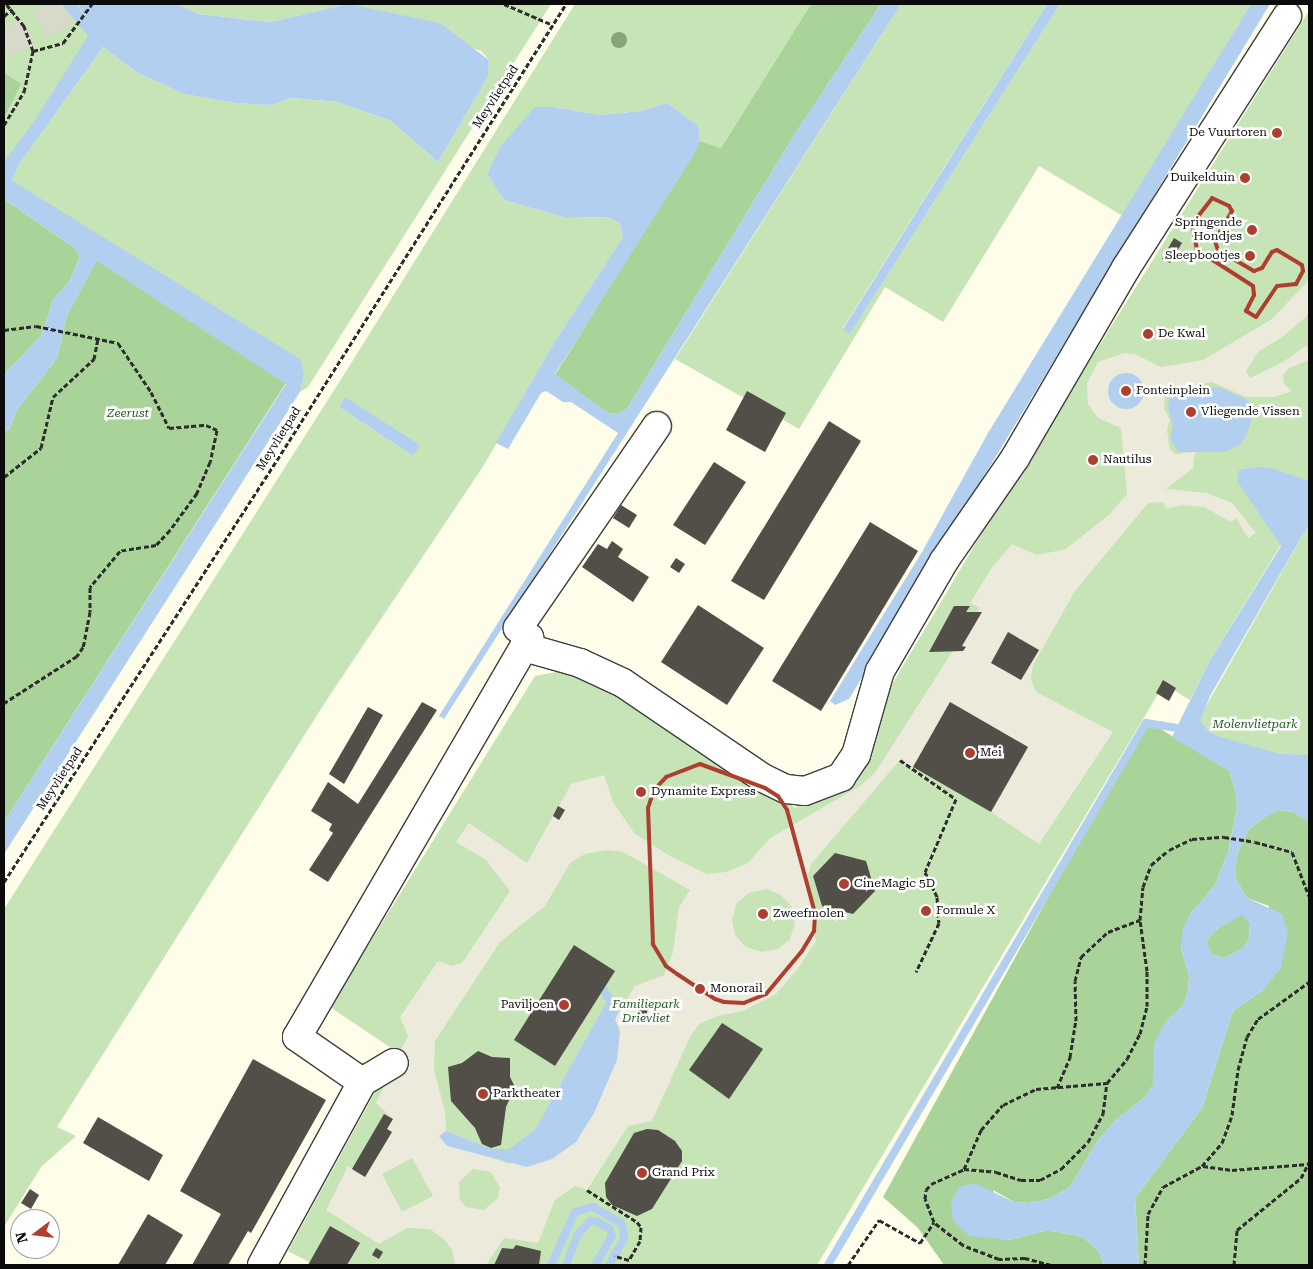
<!DOCTYPE html>
<html>
<head>
<meta charset="utf-8">
<style>
  body { margin:0 }
  #map { position:relative; width:1313px; height:1269px; overflow:hidden; background:#fdfdea; font-family:"Roboto Serif",serif }
  div>[style] { position:absolute }
  .green>* { inset:0; background:#c7e4b7 }
  .forest>* { inset:0; background:#a9d398 }
  .plaza>* { inset:0; background:#ebeadb }
  .water>* { inset:0; background:#b3cff0 }
  .round { border-radius:50% }
  .stream>* { height:8px; margin:-4px; padding:0 4px; transform-origin:4px; border-radius:4px; background:#b3cff0 }
  .building>* { inset:0; background:#524e48 }
  .major-tunnel>* { height:28px; margin-top:-14px; transform-origin:0; background:repeating-linear-gradient(90deg,#d9d9c9 0 28px,transparent 0 42px) }
  .path>* { height:3px; margin-top:-1.5px; transform-origin:0; background:repeating-linear-gradient(90deg,#2d2d2d 0 5px,transparent 0 7.5px) }
  .roads { filter:drop-shadow(1px 0 #3e3e3e) drop-shadow(-1px 0 #3e3e3e) drop-shadow(0 1px #3e3e3e) drop-shadow(0 -1px #3e3e3e) }
  .minor>* { height:28px; margin:-14px; padding:0 14px; transform-origin:14px; border-radius:14px; background:#fff }
  .rail>* { height:4px; margin:-2px; padding:0 2px; transform-origin:2px; border-radius:2px; background:#ae3f2f }
  .trees>* { width:16px; height:16px; margin:-8px; border-radius:50%; background:#86a47c }
  .dots>* { width:14px; height:14px; translate:-50% -50%; box-sizing:border-box; border:2px solid #fff; border-radius:50% }
  span { translate:-50% -50%; white-space:nowrap; text-align:center; line-height:1.15; -webkit-text-stroke:5px #fff; paint-order:stroke }
  .street-label { font-size:12px; color:#0b0b0b }
  .poi-label { font-size:12px; color:#0b0b0b }
  .right { translate:-100% -50%; text-align:right }
  .left { translate:0 -50%; text-align:left }
  .park-label { font-size:12px; color:#245c22; font-style:italic }
  .frame { position:absolute; inset:0; border:5px solid #0b0b0b; pointer-events:none }
  .north { position:absolute; left:10px; top:1209px; width:50px; height:50px; box-sizing:border-box; background:#fff; border:1px solid #9d9d9d; border-radius:50%; rotate:255deg; font-size:14px; font-weight:700; line-height:20px; text-align:center; color:#0b0b0b }
  .north::after { content:''; display:block; margin:auto; width:18px; height:22px; background:#ae3f2f; clip-path:polygon(50% 0,100% 100%,50% 72%,0 100%) }
</style>
</head>
<body>
<div id="map">
  <div class="green">
    <div style="clip-path:polygon(4px 4px,87px 4px,105px 27px,4px 171px)"></div>
    <div style="clip-path:polygon(176px 4px,551px 4px,308px 387px,300px 392px,304px 375px,10px 180px,20px 163px,103px 47px,136px 72px,184px 94px,236px 103px,271px 105px,292px 98px,337px 102px,391px 121px,438px 162px,488px 77px,489px 60px,481px 51px,348px 4px,270px 22px,199px 14px)"></div>
    <div style="clip-path:polygon(evenodd,575px 4px,811px 4px,721px 148px,700px 141px,697px 126px,667px 103px,640px 111px,600px 115px,554px 107px,500px 147px,487px 174px,504px 200px,566px 218px,606px 217px,619px 222px,623px 237px,554px 343px,484px 465px,326px 701px,57px 1127px,76px 1136px,41px 1167px,4px 1227px,4px 909px,345px 373px,575px 4px,345px 398px,413px 456px,339px 407px,345px 398px)"></div>
    <div style="clip-path:polygon(901px 4px,1047px 4px,843px 328px,850px 334px,1060px 4px,1251px 4px,1123px 216px,1039px 166px,943px 322px,885px 287px,799px 429px,675px 359px)"></div>
    <div style="clip-path:polygon(1309px 11px,1309px 499px,1210px 660px,1190px 700px,1164px 684px,817px 1265px,315px 1265px,288px 1251px,397px 1052px,330px 1007px,535px 676px,561px 671px,629px 697px,779px 792px,795px 808px,864px 770px,881px 703px,983px 531px)"></div>
    <div style="clip-path:polygon(1309px 524px,1309px 822px,1184px 745px)"></div>
  </div>
  <div class="forest">
    <div style="clip-path:polygon(811px 4px,881px 4px,795px 134px,627px 409px,617px 414px,608px 413px,555px 375px,700px 141px,721px 148px)"></div>
    <div style="clip-path:polygon(4px 73px,21px 84px,4px 118px)"></div>
    <div style="clip-path:polygon(4px 199px,76px 249px,80px 257px,69px 282px,53px 300px,41px 336px,7px 371px,4px 379px)"></div>
    <div style="clip-path:polygon(97px 260px,286px 383px,4px 822px,4px 432px,10px 428px,17px 410px,57px 358px,67px 315px)"></div>
    <div style="clip-path:polygon(1146px 720px,1229px 771px,1236px 792px,1237px 809px,1228px 852px,1215px 885px,1191px 913px,1181px 948px,1189px 976px,1188px 992px,1182px 1007px,1165px 1022px,1153px 1085px,1144px 1098px,1116px 1120px,1098px 1140px,1070px 1187px,1049px 1199px,1028px 1203px,1014px 1202px,993px 1190px,1008px 1240px,1048px 1230px,1083px 1237px,1099px 1252px,1104px 1265px,944px 1265px,918px 1228px,883px 1197px)"></div>
    <div style="clip-path:polygon(1279px 810px,1293px 812px,1309px 822px,1309px 1265px,1139px 1265px,1135px 1198px,1202px 1108px,1233px 1011px,1263px 990px,1269px 906px,1247px 898px,1236px 879px,1235px 866px,1239px 849px,1249px 829px,1266px 816px)"></div>
    <div style="clip-path:polygon(1242px 914px,1250px 923px,1249px 940px,1243px 948px,1224px 958px,1212px 955px,1206px 941px,1217px 929px)"></div>
  </div>
  <div class="plaza">
    <div style="clip-path:polygon(evenodd,1309px 280px,1309px 314px,1285px 335px,1258px 352px,1246px 371px,1250px 378px,1283px 362px,1307px 345px,1309px 360px,1289px 368px,1283px 375px,1284px 384px,1292px 391px,1275px 397px,1246px 397px,1212px 382px,1165px 391px,1164px 409px,1170px 420px,1167px 430px,1170px 450px,1175px 454px,1195px 452px,1193px 468px,1166px 489px,1207px 493px,1232px 503px,1256px 533px,1248px 538px,1236px 518px,1231px 522px,1204px 507px,1181px 505px,1166px 509px,1163px 502px,1148px 503px,1075px 591px,1033px 665px,1031px 679px,1036px 692px,1113px 732px,1039px 844px,991px 812px,1028px 747px,950px 702px,913px 767px,900px 760px,812px 863px,806px 879px,816px 941px,797px 970px,776px 994px,743px 1011px,717px 1016px,699px 1024px,690px 1037px,652px 1121px,628px 1126px,587px 1190px,575px 1186px,555px 1200px,538px 1243px,504px 1238px,486px 1265px,455px 1265px,452px 1250px,445px 1240px,430px 1229px,407px 1228px,379px 1244px,326px 1210px,348px 1166px,365px 1177px,392px 1132px,387px 1129px,393px 1119px,376px 1103px,408px 1036px,400px 1017px,438px 961px,452px 966px,462px 963px,510px 891px,486px 860px,456px 842px,469px 823px,527px 863px,553px 816px,560px 820px,565px 810px,559px 806px,571px 784px,604px 775px,614px 804px,635px 834px,670px 856px,707px 874px,726px 872px,748px 863px,770px 838px,860px 786px,875px 773px,980px 608px,970px 603px,991px 569px,1012px 544px,1037px 555px,1066px 549px,1110px 514px,1127px 494px,1121px 428px,1098px 418px,1088px 404px,1087px 383px,1098px 362px,1124px 353px,1135px 354px,1161px 367px,1203px 360px,1272px 319px,1309px 280px,1008px 632px,1039px 650px,1021px 680px,991px 663px,1008px 632px,1309px 280px,606px 850px,623px 852px,690px 890px,679px 907px,673px 952px,664px 975px,635px 986px,615px 1019px,620px 1032px,509px 1164px,439px 1137px,446px 1131px,445px 1111px,434px 1070px,435px 1041px,500px 942px,545px 906px,570px 863px,585px 854px,606px 850px,1309px 280px,766px 889px,781px 895px,792px 907px,795px 923px,790px 939px,778px 949px,762px 952px,746px 947px,735px 935px,732px 919px,737px 903px,749px 893px,766px 889px,1309px 280px,412px 1158px,433px 1196px,402px 1212px,382px 1174px,412px 1158px,1309px 280px,473px 1169px,491px 1172px,500px 1188px,498px 1198px,484px 1210px,466px 1207px,460px 1200px,459px 1182px,473px 1169px)"></div>
  </div>
  <div class="water">
    <div style="clip-path:polygon(61px 4px,176px 4px,199px 14px,270px 22px,348px 4px,440px 23px,489px 60px,488px 77px,438px 162px,391px 121px,337px 102px,292px 98px,271px 105px,236px 103px,184px 94px,136px 72px,103px 47px,20px 163px,11px 180px,300px 359px,304px 375px,300px 392px,4px 854px,4px 822px,286px 384px,97px 261px,67px 315px,57px 358px,17px 410px,10px 428px,4px 432px,4px 379px,7px 371px,41px 336px,53px 300px,69px 282px,80px 257px,76px 249px,4px 199px,4px 162px,33px 123px,88px 36px)"></div>
    <div style="clip-path:polygon(881px 4px,901px 4px,444px 719px,439px 716px,618px 433px,571px 402px,563px 402px,546px 391px,541px 393px,508px 449px,496px 443px,554px 343px,623px 237px,619px 222px,606px 217px,566px 218px,504px 200px,487px 174px,500px 147px,535px 107px,554px 107px,600px 115px,640px 111px,667px 103px,698px 126px,700px 141px,695px 153px,555px 374px,608px 413px,617px 414px,627px 409px,795px 134px)"></div>
    <div style="clip-path:polygon(1047px 4px,1060px 4px,850px 334px,843px 329px)"></div>
    <div style="clip-path:polygon(1251px 4px,1270px 4px,849px 699px,835px 705px,830px 701px,922px 552px,988px 433px)"></div>
    <div class="round" style="left:1108px;top:373px;width:36px;height:36px"></div>
    <div style="clip-path:polygon(1218px 387px,1246px 399px,1253px 407px,1253px 414px,1246px 437px,1238px 446px,1224px 452px,1178px 452px,1170px 438px,1173px 425px,1168px 408px,1169px 399px,1176px 394px)"></div>
    <div style="clip-path:polygon(345px 397px,420px 445px,413px 456px,339px 407px)"></div>
    <div style="clip-path:polygon(evenodd,1256px 467px,1271px 468px,1309px 481px,1309px 524px,1210px 696px,1200px 721px,1210px 733px,1224px 738px,1280px 754px,1309px 755px,1309px 822px,1293px 812px,1280px 810px,1266px 816px,1249px 829px,1239px 849px,1235px 866px,1236px 879px,1247px 898px,1282px 914px,1288px 932px,1281px 968px,1263px 990px,1233px 1011px,1202px 1108px,1135px 1198px,1139px 1265px,1104px 1265px,1099px 1252px,1083px 1237px,1048px 1230px,1008px 1240px,970px 1236px,957px 1225px,952px 1215px,951px 1203px,959px 1187px,974px 1183px,1014px 1202px,1028px 1203px,1049px 1199px,1070px 1187px,1098px 1140px,1116px 1120px,1144px 1098px,1153px 1085px,1154px 1044px,1165px 1022px,1182px 1007px,1188px 992px,1189px 976px,1181px 948px,1183px 928px,1191px 913px,1215px 885px,1228px 852px,1237px 809px,1236px 792px,1229px 771px,1172px 737px,1210px 660px,1281px 546px,1237px 481px,1239px 470px,1256px 467px,1242px 915px,1250px 923px,1249px 940px,1243px 948px,1224px 958px,1212px 955px,1206px 941px,1217px 929px,1242px 915px)"></div>
    <div style="clip-path:polygon(606px 986px,620px 1009px,615px 1019px,620px 1032px,617px 1060px,594px 1113px,576px 1142px,552px 1159px,527px 1167px,447px 1146px,439px 1136px,446px 1131px,491px 1149px,509px 1149px,535px 1130px,606px 1003px,601px 993px)"></div>
  </div>
  <div class="stream">
    <div style="left:551px;top:1265px;width:58px;rotate:-65.6deg"></div>
    <div style="left:575px;top:1212px;width:19px;rotate:-16deg"></div>
    <div style="left:593px;top:1207px;width:32px;rotate:30deg"></div>
    <div style="left:621px;top:1223px;width:6px;rotate:72deg"></div>
    <div style="left:623px;top:1229px;width:9px;rotate:84deg"></div>
    <div style="left:624px;top:1238px;width:31px;rotate:119deg"></div>
    <div style="left:566px;top:1265px;width:33px;rotate:-69deg"></div>
    <div style="left:578px;top:1234px;width:18px;rotate:-47deg"></div>
    <div style="left:590px;top:1221px;width:6px"></div>
    <div style="left:596px;top:1221px;width:16px;rotate:30deg"></div>
    <div style="left:610px;top:1229px;width:7px;rotate:74deg"></div>
    <div style="left:612px;top:1236px;width:34px;rotate:120deg"></div>
    <div style="left:828px;top:1265px;width:628px;rotate:-59.6deg"></div>
    <div style="left:1146px;top:723px;width:30px;rotate:9deg"></div>
  </div>
  <div class="building">
    <div style="clip-path:polygon(1174px 238px,1182px 243px,1170px 263px,1162px 259px)"></div>
    <div style="clip-path:polygon(747px 391px,786px 413px,765px 452px,726px 430px)"></div>
    <div style="clip-path:polygon(829px 421px,861px 441px,764px 600px,731px 581px)"></div>
    <div style="clip-path:polygon(714px 462px,746px 482px,705px 545px,673px 525px)"></div>
    <div style="clip-path:polygon(621px 505px,637px 515px,629px 528px,613px 518px)"></div>
    <div style="clip-path:polygon(870px 522px,918px 551px,821px 711px,772px 681px)"></div>
    <div style="clip-path:polygon(612px 541px,623px 549px,618px 557px,649px 577px,633px 602px,582px 567px,598px 544px,607px 549px)"></div>
    <div style="clip-path:polygon(676px 558px,685px 564px,679px 573px,670px 567px)"></div>
    <div style="clip-path:polygon(698px 605px,764px 648px,727px 705px,661px 662px)"></div>
    <div style="clip-path:polygon(954px 606px,970px 606px,966px 612px,982px 612px,962px 646px,966px 647px,963px 651px,929px 652px)"></div>
    <div style="clip-path:polygon(1008px 632px,1039px 650px,1021px 680px,991px 663px)"></div>
    <div style="clip-path:polygon(1163px 680px,1176px 688px,1169px 701px,1156px 693px)"></div>
    <div style="clip-path:polygon(422px 702px,437px 710px,328px 882px,309px 870px,333px 833px,329px 830px,332px 824px,311px 811px,328px 782px,358px 804px)"></div>
    <div style="clip-path:polygon(950px 702px,1028px 747px,991px 812px,913px 767px)"></div>
    <div style="clip-path:polygon(368px 707px,383px 715px,344px 784px,329px 774px)"></div>
    <div style="clip-path:polygon(558px 806px,565px 810px,559px 820px,553px 816px)"></div>
    <div style="clip-path:polygon(835px 853px,866px 861px,875px 891px,853px 914px,822px 906px,813px 876px)"></div>
    <div style="clip-path:polygon(574px 945px,615px 971px,555px 1066px,514px 1040px)"></div>
    <div style="clip-path:polygon(640px 1001px,649px 1003px,646px 1018px,637px 1016px)"></div>
    <div style="clip-path:polygon(722px 1023px,763px 1049px,729px 1099px,689px 1070px)"></div>
    <div style="clip-path:polygon(478px 1051px,492px 1057px,510px 1058px,510px 1077px,515px 1087px,506px 1107px,501px 1145px,491px 1148px,482px 1144px,475px 1128px,451px 1101px,448px 1067px,462px 1063px)"></div>
    <div style="clip-path:polygon(253px 1059px,326px 1100px,251px 1233px,248px 1231px,228px 1265px,192px 1265px,221px 1214px,180px 1191px)"></div>
    <div style="clip-path:polygon(384px 1114px,393px 1119px,387px 1129px,392px 1132px,365px 1177px,352px 1169px)"></div>
    <div style="clip-path:polygon(98px 1117px,163px 1155px,149px 1181px,83px 1143px)"></div>
    <div style="clip-path:polygon(647px 1129px,658px 1130px,675px 1141px,682px 1151px,682px 1161px,652px 1209px,637px 1216px,612px 1205px,606px 1197px,605px 1183px,634px 1133px)"></div>
    <div style="clip-path:polygon(30px 1189px,39px 1195px,31px 1209px,21px 1203px)"></div>
    <div style="clip-path:polygon(148px 1214px,183px 1235px,165px 1265px,118px 1265px)"></div>
    <div style="clip-path:polygon(330px 1226px,360px 1243px,347px 1265px,308px 1265px)"></div>
    <div style="clip-path:polygon(516px 1245px,541px 1251px,539px 1265px,494px 1265px,502px 1248px,513px 1249px)"></div>
    <div style="clip-path:polygon(376px 1248px,383px 1252px,379px 1259px,372px 1255px)"></div>
  </div>
  <div class="major-tunnel">
    <div style="left:4px;top:45px;width:85px;rotate:-29deg"></div>
  </div>
  <div class="path">
    <div style="left:504px;top:4px;width:53px;rotate:23.2deg"></div>
    <div style="left:4px;top:16px;width:11px;rotate:-41deg"></div>
    <div style="left:33px;top:51px;width:31px;rotate:-15deg"></div>
    <div style="left:63px;top:43px;width:49px;rotate:-53.4deg"></div>
    <div style="left:4px;top:125px;width:39px;rotate:-59deg"></div>
    <div style="left:24px;top:92px;width:42px;rotate:-77.6deg"></div>
    <div style="left:33px;top:51px;width:27px;rotate:-110deg"></div>
    <div style="left:24px;top:26px;width:28px;rotate:-129deg"></div>
    <div style="left:4px;top:330px;width:32px;rotate:-7deg"></div>
    <div style="left:36px;top:326px;width:84px;rotate:11.7deg"></div>
    <div style="left:118px;top:343px;width:59px;rotate:56deg"></div>
    <div style="left:151px;top:392px;width:40px;rotate:63.4deg"></div>
    <div style="left:169px;top:428px;width:37px;rotate:-5deg"></div>
    <div style="left:206px;top:425px;width:12px;rotate:24deg"></div>
    <div style="left:217px;top:430px;width:33px;rotate:102deg"></div>
    <div style="left:210px;top:462px;width:34px;rotate:113deg"></div>
    <div style="left:197px;top:493px;width:46px;rotate:126.1deg"></div>
    <div style="left:170px;top:530px;width:21px;rotate:133deg"></div>
    <div style="left:156px;top:545px;width:36px;rotate:171deg"></div>
    <div style="left:120px;top:551px;width:47px;rotate:129.8deg"></div>
    <div style="left:90px;top:587px;width:25px;rotate:90deg"></div>
    <div style="left:90px;top:612px;width:36px;rotate:101deg"></div>
    <div style="left:83px;top:647px;width:11px;rotate:124deg"></div>
    <div style="left:77px;top:656px;width:87px;rotate:147.2deg"></div>
    <div style="left:4px;top:477px;width:47px;rotate:-38.1deg"></div>
    <div style="left:41px;top:448px;width:52px;rotate:-76.8deg"></div>
    <div style="left:53px;top:397px;width:56px;rotate:-42.8deg"></div>
    <div style="left:94px;top:359px;width:21px;rotate:-79deg"></div>
    <div style="left:900px;top:760px;width:68px;rotate:34.9deg"></div>
    <div style="left:956px;top:799px;width:79px;rotate:113deg"></div>
    <div style="left:925px;top:872px;width:28px;rotate:64deg"></div>
    <div style="left:937px;top:897px;width:26px;rotate:86deg"></div>
    <div style="left:939px;top:923px;width:54px;rotate:115.1deg"></div>
    <div style="left:4px;top:882px;width:503px;rotate:-57.1deg"></div>
    <div style="left:277px;top:460px;width:540px;rotate:-57.63deg"></div>
    <div style="left:1057px;top:1088px;width:34px;rotate:-67deg"></div>
    <div style="left:1070px;top:1057px;width:36px;rotate:-81deg"></div>
    <div style="left:1076px;top:1021px;width:40px;rotate:-91.4deg"></div>
    <div style="left:1075px;top:981px;width:25px;rotate:-76deg"></div>
    <div style="left:1081px;top:957px;width:37px;rotate:-43deg"></div>
    <div style="left:1108px;top:932px;width:34px;rotate:-21deg"></div>
    <div style="left:1203px;top:1166px;width:29px;rotate:8deg"></div>
    <div style="left:1232px;top:1170px;width:76px;rotate:-4.5deg"></div>
    <div style="left:964px;top:1169px;width:43px;rotate:-66.4deg"></div>
    <div style="left:981px;top:1130px;width:33px;rotate:-49deg"></div>
    <div style="left:1003px;top:1105px;width:37px;rotate:-26deg"></div>
    <div style="left:1036px;top:1089px;width:71px;rotate:-4.8deg"></div>
    <div style="left:1107px;top:1083px;width:31px;rotate:-50deg"></div>
    <div style="left:1127px;top:1059px;width:28px;rotate:-63deg"></div>
    <div style="left:1140px;top:1034px;width:29px;rotate:-76deg"></div>
    <div style="left:1147px;top:1006px;width:35px;rotate:-90deg"></div>
    <div style="left:1147px;top:971px;width:51px;rotate:-97.8deg"></div>
    <div style="left:1140px;top:920px;width:33px;rotate:-85deg"></div>
    <div style="left:1143px;top:887px;width:23px;rotate:-70deg"></div>
    <div style="left:1151px;top:865px;width:23px;rotate:-40deg"></div>
    <div style="left:1169px;top:850px;width:25px;rotate:-26deg"></div>
    <div style="left:1192px;top:839px;width:32px;rotate:-4deg"></div>
    <div style="left:1224px;top:837px;width:31px;rotate:9deg"></div>
    <div style="left:1255px;top:842px;width:38px;rotate:15deg"></div>
    <div style="left:1292px;top:852px;width:47px;rotate:68.9deg"></div>
    <div style="left:587px;top:1190px;width:59px;rotate:32.6deg"></div>
    <div style="left:637px;top:1222px;width:6px;rotate:51deg"></div>
    <div style="left:641px;top:1227px;width:14px;rotate:94deg"></div>
    <div style="left:640px;top:1241px;width:22px;rotate:120deg"></div>
    <div style="left:629px;top:1260px;width:15px;rotate:-164deg"></div>
    <div style="left:848px;top:1265px;width:55px;rotate:-55.4deg"></div>
    <div style="left:879px;top:1220px;width:47px;rotate:29.3deg"></div>
    <div style="left:920px;top:1243px;width:25px;rotate:-56deg"></div>
    <div style="left:1051px;top:1265px;width:27px;rotate:-165deg"></div>
    <div style="left:1025px;top:1258px;width:26px;rotate:178deg"></div>
    <div style="left:999px;top:1259px;width:39px;rotate:-159deg"></div>
    <div style="left:963px;top:1245px;width:37px;rotate:-142deg"></div>
    <div style="left:934px;top:1222px;width:25px;rotate:-111deg"></div>
    <div style="left:925px;top:1199px;width:9px;rotate:-84deg"></div>
    <div style="left:926px;top:1190px;width:8px;rotate:-50deg"></div>
    <div style="left:931px;top:1184px;width:36px;rotate:-24deg"></div>
    <div style="left:964px;top:1169px;width:32px;rotate:5deg"></div>
    <div style="left:996px;top:1172px;width:26px;rotate:18deg"></div>
    <div style="left:1021px;top:1180px;width:19px"></div>
    <div style="left:1040px;top:1180px;width:24px;rotate:-28deg"></div>
    <div style="left:1061px;top:1169px;width:38px;rotate:-45deg"></div>
    <div style="left:1088px;top:1142px;width:32px;rotate:-62deg"></div>
    <div style="left:1103px;top:1114px;width:31px;rotate:-83deg"></div>
    <div style="left:1145px;top:1265px;width:51px;rotate:-86.6deg"></div>
    <div style="left:1148px;top:1214px;width:31px;rotate:-61deg"></div>
    <div style="left:1163px;top:1187px;width:44px;rotate:-28.3deg"></div>
    <div style="left:1202px;top:1166px;width:30px;rotate:-49deg"></div>
    <div style="left:1222px;top:1143px;width:30px;rotate:-70deg"></div>
    <div style="left:1232px;top:1115px;width:45px;rotate:-82.4deg"></div>
    <div style="left:1238px;top:1070px;width:34px;rotate:-75deg"></div>
    <div style="left:1247px;top:1037px;width:21px;rotate:-59deg"></div>
    <div style="left:1258px;top:1019px;width:63px;rotate:-36deg"></div>
    <div style="left:1234px;top:1265px;width:35px;rotate:-85deg"></div>
    <div style="left:1237px;top:1230px;width:82px;rotate:-39.1deg"></div>
    <div style="left:1301px;top:1178px;width:18px;rotate:-63deg"></div>
  </div>
  <div class="roads">
    <div class="minor">
      <div style="left:524px;top:647px;width:58px;rotate:15.9deg"></div>
      <div style="left:580px;top:663px;width:47px;rotate:24.9deg"></div>
      <div style="left:623px;top:683px;width:169px;rotate:34.2deg"></div>
      <div style="left:763px;top:778px;width:25px;rotate:26deg"></div>
      <div style="left:786px;top:789px;width:19px;rotate:6deg"></div>
      <div style="left:805px;top:791px;width:39px;rotate:-21deg"></div>
      <div style="left:841px;top:777px;width:27px;rotate:-56deg"></div>
      <div style="left:856px;top:755px;width:87px;rotate:-74.1deg"></div>
      <div style="left:880px;top:671px;width:127px;rotate:-59.8deg"></div>
      <div style="left:944px;top:561px;width:125px;rotate:-55.4deg"></div>
      <div style="left:1015px;top:458px;width:220px;rotate:-59.7deg"></div>
      <div style="left:1126px;top:268px;width:299px;rotate:-57.4deg"></div>
      <div style="left:362px;top:1082px;width:79px;rotate:-145.3deg"></div>
      <div style="left:297px;top:1037px;width:462px;rotate:-59.8deg"></div>
      <div style="left:529px;top:638px;width:15px;rotate:-138deg"></div>
      <div style="left:518px;top:628px;width:245px;rotate:-55.5deg"></div>
      <div style="left:262px;top:1265px;width:209px;rotate:-61.3deg"></div>
      <div style="left:362px;top:1082px;width:37px;rotate:-31deg"></div>
    </div>
  </div>
  <div class="rail">
    <div style="left:1212px;top:198px;width:19px;rotate:25deg"></div>
    <div style="left:1229px;top:206px;width:6px;rotate:59deg"></div>
    <div style="left:1232px;top:211px;width:34px;rotate:120deg"></div>
    <div style="left:1215px;top:241px;width:9px;rotate:72deg"></div>
    <div style="left:1218px;top:250px;width:42px;rotate:30.3deg"></div>
    <div style="left:1254px;top:271px;width:9px;rotate:-21deg"></div>
    <div style="left:1262px;top:268px;width:19px;rotate:-58deg"></div>
    <div style="left:1272px;top:252px;width:5px;rotate:-22deg"></div>
    <div style="left:1277px;top:250px;width:29px;rotate:31deg"></div>
    <div style="left:1302px;top:265px;width:6px;rotate:81deg"></div>
    <div style="left:1303px;top:271px;width:15px;rotate:118deg"></div>
    <div style="left:1296px;top:284px;width:19px;rotate:174deg"></div>
    <div style="left:1277px;top:286px;width:37px;rotate:124deg"></div>
    <div style="left:1256px;top:317px;width:12px;rotate:-149deg"></div>
    <div style="left:1246px;top:311px;width:18px;rotate:-63deg"></div>
    <div style="left:1254px;top:295px;width:9px;rotate:-96deg"></div>
    <div style="left:1253px;top:286px;width:67px;rotate:-147.3deg"></div>
    <div style="left:1197px;top:250px;width:26px;rotate:-101deg"></div>
    <div style="left:1192px;top:224px;width:33px;rotate:-52deg"></div>
    <div style="left:700px;top:764px;width:69px;rotate:20.3deg"></div>
    <div style="left:765px;top:788px;width:15px;rotate:32deg"></div>
    <div style="left:778px;top:796px;width:17px;rotate:57deg"></div>
    <div style="left:787px;top:810px;width:107px;rotate:74.8deg"></div>
    <div style="left:815px;top:913px;width:18px;rotate:93deg"></div>
    <div style="left:814px;top:931px;width:23px;rotate:121deg"></div>
    <div style="left:802px;top:951px;width:56px;rotate:129.9deg"></div>
    <div style="left:766px;top:994px;width:24px;rotate:158deg"></div>
    <div style="left:744px;top:1003px;width:20px;rotate:-177deg"></div>
    <div style="left:724px;top:1002px;width:9px;rotate:-162deg"></div>
    <div style="left:715px;top:999px;width:45px;rotate:-146.7deg"></div>
    <div style="left:677px;top:974px;width:14px;rotate:-144deg"></div>
    <div style="left:666px;top:966px;width:26px;rotate:-121deg"></div>
    <div style="left:653px;top:944px;width:136px;rotate:-92.1deg"></div>
    <div style="left:648px;top:808px;width:19px;rotate:-72deg"></div>
    <div style="left:654px;top:790px;width:18px;rotate:-47deg"></div>
    <div style="left:666px;top:777px;width:36px;rotate:-21deg"></div>
  </div>
  <div class="trees">
    <div style="left:619px;top:40px"></div>
  </div>
  <div class="dots">
    <div style="left:1277px;top:133px;background:#ae3f2f"></div>
    <div style="left:1245px;top:178px;background:#ae3f2f"></div>
    <div style="left:1252px;top:230px;background:#ae3f2f"></div>
    <div style="left:1250px;top:256px;background:#ae3f2f"></div>
    <div style="left:1148px;top:334px;background:#ae3f2f"></div>
    <div style="left:1126px;top:391px;background:#ae3f2f"></div>
    <div style="left:1191px;top:412px;background:#ae3f2f"></div>
    <div style="left:1093px;top:460px;background:#ae3f2f"></div>
    <div style="left:970px;top:753px;background:#ae3f2f"></div>
    <div style="left:641px;top:792px;background:#ae3f2f"></div>
    <div style="left:844px;top:884px;background:#ae3f2f"></div>
    <div style="left:926px;top:911px;background:#ae3f2f"></div>
    <div style="left:763px;top:914px;background:#ae3f2f"></div>
    <div style="left:700px;top:989px;background:#ae3f2f"></div>
    <div style="left:564px;top:1005px;background:#ae3f2f"></div>
    <div style="left:483px;top:1094px;background:#ae3f2f"></div>
    <div style="left:642px;top:1173px;background:#ae3f2f"></div>
  </div>
  <div class="street-label">
    <span style="left:496px;top:97px;rotate:-57deg">Meyvlietpad</span>
    <span style="left:279px;top:439px;rotate:-58deg">Meyvlietpad</span>
    <span style="left:60px;top:779px;rotate:-57deg">Meyvlietpad</span>
  </div>
  <div class="poi-label">
    <span class="right" style="left:1267px;top:133px">De Vuurtoren</span>
    <span class="right" style="left:1235px;top:178px">Duikelduin</span>
    <span class="right" style="left:1242px;top:230px">Springende<br>Hondjes</span>
    <span class="right" style="left:1240px;top:256px">Sleepbootjes</span>
    <span class="left" style="left:1158px;top:334px">De Kwal</span>
    <span class="left" style="left:1136px;top:391px">Fonteinplein</span>
    <span class="left" style="left:1201px;top:412px">Vliegende Vissen</span>
    <span class="left" style="left:1103px;top:460px">Nautilus</span>
    <span class="left" style="left:980px;top:753px">Mei</span>
    <span class="left" style="left:651px;top:792px">Dynamite Express</span>
    <span class="left" style="left:854px;top:884px">CineMagic 5D</span>
    <span class="left" style="left:936px;top:911px">Formule X</span>
    <span class="left" style="left:773px;top:914px">Zweefmolen</span>
    <span class="left" style="left:710px;top:989px">Monorail</span>
    <span class="right" style="left:554px;top:1005px">Paviljoen</span>
    <span class="left" style="left:493px;top:1094px">Parktheater</span>
    <span class="left" style="left:652px;top:1173px">Grand Prix</span>
  </div>
  <div class="park-label">
    <span style="left:128px;top:414px">Zeerust</span>
    <span style="left:1255px;top:725px">Molenvlietpark</span>
    <span style="left:646px;top:1012px">Familiepark<br>Drievliet</span>
  </div>
  <div class="frame"></div>
  <div class="north">N</div>
</div>
</body>
</html>
